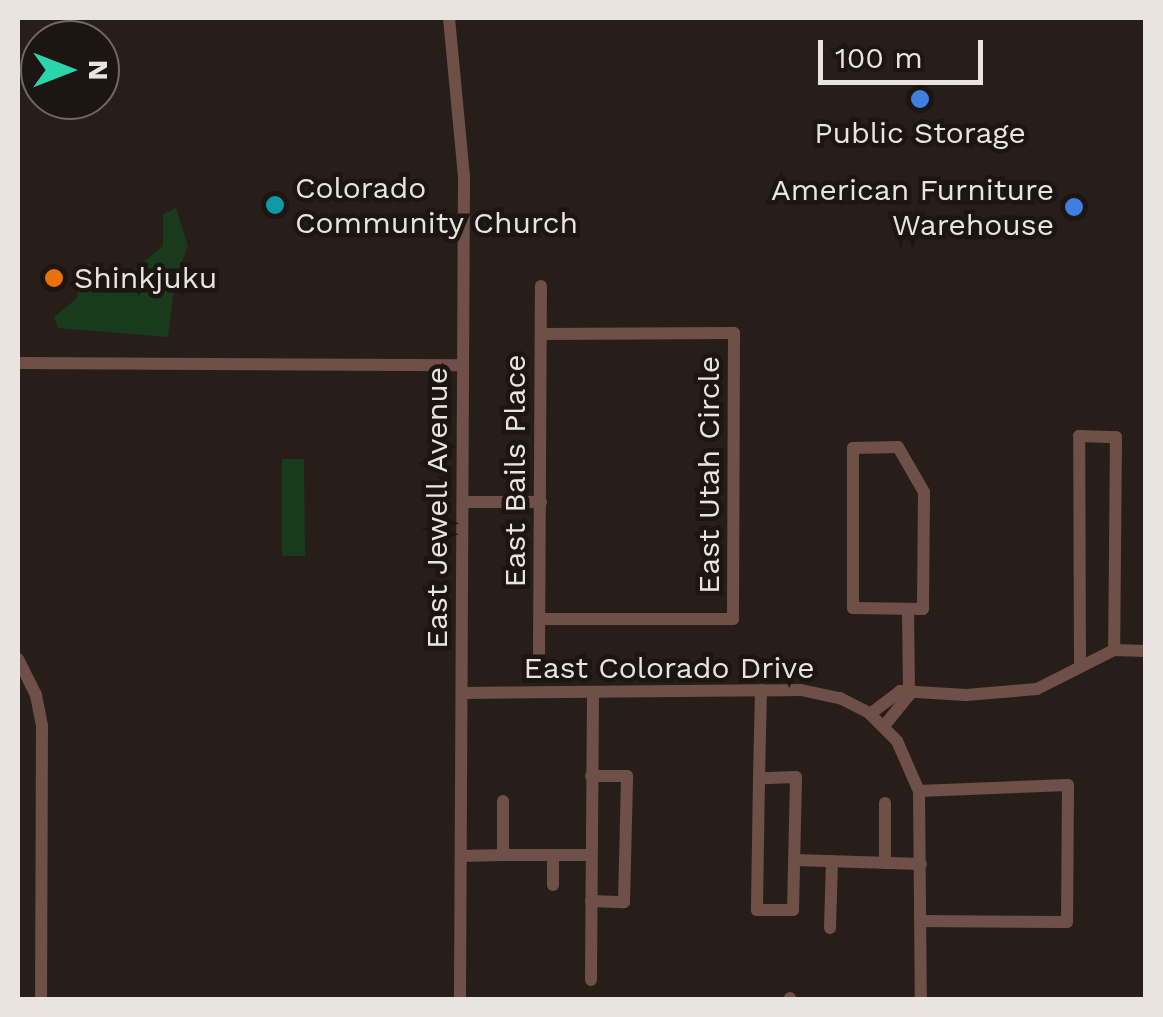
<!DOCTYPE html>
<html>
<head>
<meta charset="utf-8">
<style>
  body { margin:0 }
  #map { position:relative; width:1163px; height:1017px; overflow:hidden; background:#271e1a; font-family:"Work Sans",sans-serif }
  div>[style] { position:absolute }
  .green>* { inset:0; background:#193a1d }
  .minor>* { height:12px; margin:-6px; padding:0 6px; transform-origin:6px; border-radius:6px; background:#6f5049 }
  .dots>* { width:28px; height:28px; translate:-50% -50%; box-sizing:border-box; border:5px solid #1d1511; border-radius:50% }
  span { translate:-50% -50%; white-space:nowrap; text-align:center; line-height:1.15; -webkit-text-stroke:9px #1d1511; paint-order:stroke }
  .poi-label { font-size:30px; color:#eae4e1 }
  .left { translate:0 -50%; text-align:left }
  .right { translate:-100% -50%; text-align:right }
  .street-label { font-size:30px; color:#eae4e1 }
  .frame { position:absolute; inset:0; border:20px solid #eae4e1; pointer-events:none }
  .north { position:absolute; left:20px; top:20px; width:100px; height:100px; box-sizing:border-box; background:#1d1511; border:2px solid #6f6864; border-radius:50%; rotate:90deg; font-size:28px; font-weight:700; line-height:40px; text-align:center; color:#eae4e1 }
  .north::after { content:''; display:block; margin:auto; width:35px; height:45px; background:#2ad5ac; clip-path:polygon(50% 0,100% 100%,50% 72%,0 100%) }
  .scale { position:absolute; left:818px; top:40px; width:165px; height:45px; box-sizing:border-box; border:5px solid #eae4e1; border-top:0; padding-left:12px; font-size:30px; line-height:35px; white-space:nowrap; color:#eae4e1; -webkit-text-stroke:8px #1d1511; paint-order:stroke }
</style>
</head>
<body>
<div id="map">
  <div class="green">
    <div style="clip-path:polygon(176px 208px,188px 246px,175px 280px,168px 337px,58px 328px,54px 317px,76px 299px,87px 263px,115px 272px,134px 270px,163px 246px,163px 214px)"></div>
    <div style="clip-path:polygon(282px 459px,304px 459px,305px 556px,282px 556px)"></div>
  </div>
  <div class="minor">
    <div style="left:449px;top:18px;width:159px;rotate:84.6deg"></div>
    <div style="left:464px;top:176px;width:824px;rotate:90.28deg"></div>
    <div style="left:18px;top:363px;width:445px;rotate:0.3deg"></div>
    <div style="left:898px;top:447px;width:52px;rotate:60deg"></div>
    <div style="left:924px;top:492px;width:117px;rotate:90.5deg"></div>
    <div style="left:923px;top:609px;width:70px;rotate:-179.2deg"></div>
    <div style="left:853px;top:608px;width:160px;rotate:-90deg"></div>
    <div style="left:853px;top:448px;width:45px;rotate:-1.3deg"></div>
    <div style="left:463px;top:502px;width:78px"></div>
    <div style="left:908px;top:609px;width:86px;rotate:89.3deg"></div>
    <div style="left:540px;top:619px;width:193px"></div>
    <div style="left:733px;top:619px;width:286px;rotate:-89.8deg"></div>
    <div style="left:734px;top:333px;width:193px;rotate:179.7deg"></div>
    <div style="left:539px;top:656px;width:370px;rotate:-89.7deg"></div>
    <div style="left:18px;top:659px;width:40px;rotate:63.4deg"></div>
    <div style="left:36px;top:695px;width:32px;rotate:79deg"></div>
    <div style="left:42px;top:726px;width:274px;rotate:90.2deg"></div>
    <div style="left:1080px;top:666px;width:230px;rotate:-90.2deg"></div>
    <div style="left:1079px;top:436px;width:37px;rotate:2deg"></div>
    <div style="left:1116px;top:437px;width:213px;rotate:90.5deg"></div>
    <div style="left:462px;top:693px;width:339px;rotate:-0.5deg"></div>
    <div style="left:801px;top:690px;width:40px;rotate:12deg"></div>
    <div style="left:840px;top:698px;width:33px;rotate:27deg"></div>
    <div style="left:869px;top:713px;width:40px;rotate:45deg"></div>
    <div style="left:897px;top:741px;width:55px;rotate:66.3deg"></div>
    <div style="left:919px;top:791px;width:209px;rotate:89.5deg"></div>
    <div style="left:870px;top:714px;width:38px;rotate:-37deg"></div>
    <div style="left:900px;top:691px;width:66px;rotate:3.5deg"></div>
    <div style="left:966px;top:695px;width:71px;rotate:-4.8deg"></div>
    <div style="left:1037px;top:689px;width:86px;rotate:-26.9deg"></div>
    <div style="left:1114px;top:650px;width:32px;rotate:2deg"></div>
    <div style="left:884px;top:726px;width:40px;rotate:-51deg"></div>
    <div style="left:759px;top:778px;width:132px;rotate:90.9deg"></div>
    <div style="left:757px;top:910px;width:36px"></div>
    <div style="left:793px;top:910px;width:133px;rotate:-88.7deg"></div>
    <div style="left:796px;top:777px;width:37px;rotate:178deg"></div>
    <div style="left:759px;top:778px;width:88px;rotate:-88.7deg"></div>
    <div style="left:919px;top:791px;width:149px;rotate:-2.3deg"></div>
    <div style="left:1068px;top:785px;width:137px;rotate:90.4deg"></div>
    <div style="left:1067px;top:922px;width:146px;rotate:-179.6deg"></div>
    <div style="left:503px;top:801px;width:54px;rotate:90deg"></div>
    <div style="left:503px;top:855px;width:88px"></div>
    <div style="left:885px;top:803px;width:60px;rotate:90deg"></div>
    <div style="left:553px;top:855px;width:30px;rotate:90deg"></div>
    <div style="left:461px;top:856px;width:42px;rotate:-1.4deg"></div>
    <div style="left:794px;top:860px;width:127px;rotate:1.8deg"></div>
    <div style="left:591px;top:901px;width:33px;rotate:2deg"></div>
    <div style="left:624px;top:902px;width:126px;rotate:-88.6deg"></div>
    <div style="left:627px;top:776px;width:36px;rotate:180deg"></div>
    <div style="left:830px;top:928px;width:67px;rotate:-88.3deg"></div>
    <div style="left:591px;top:980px;width:288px;rotate:-89.6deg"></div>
    <div style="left:790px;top:1000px;width:2px;rotate:-90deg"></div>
  </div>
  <div class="dots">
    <div style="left:920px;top:99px;background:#3f7fe0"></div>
    <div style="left:275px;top:205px;background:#0f9aa8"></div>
    <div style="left:1074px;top:207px;background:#3f7fe0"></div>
    <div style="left:54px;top:278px;background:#e8710a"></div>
  </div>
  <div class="poi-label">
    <span style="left:920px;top:133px">Public Storage</span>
    <span class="left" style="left:295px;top:205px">Colorado<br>Community Church</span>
    <span class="right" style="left:1054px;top:207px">American Furniture<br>Warehouse</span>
    <span class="left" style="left:74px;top:278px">Shinkjuku</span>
  </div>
  <div class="street-label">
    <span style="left:515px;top:471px;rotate:-90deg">East Bails Place</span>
    <span style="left:709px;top:475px;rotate:-90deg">East Utah Circle</span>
    <span style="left:437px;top:508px;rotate:-90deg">East Jewell Avenue</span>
    <span style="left:669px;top:668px">East Colorado Drive</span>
  </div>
  <div class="frame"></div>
  <div class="north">N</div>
  <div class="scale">100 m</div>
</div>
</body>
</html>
